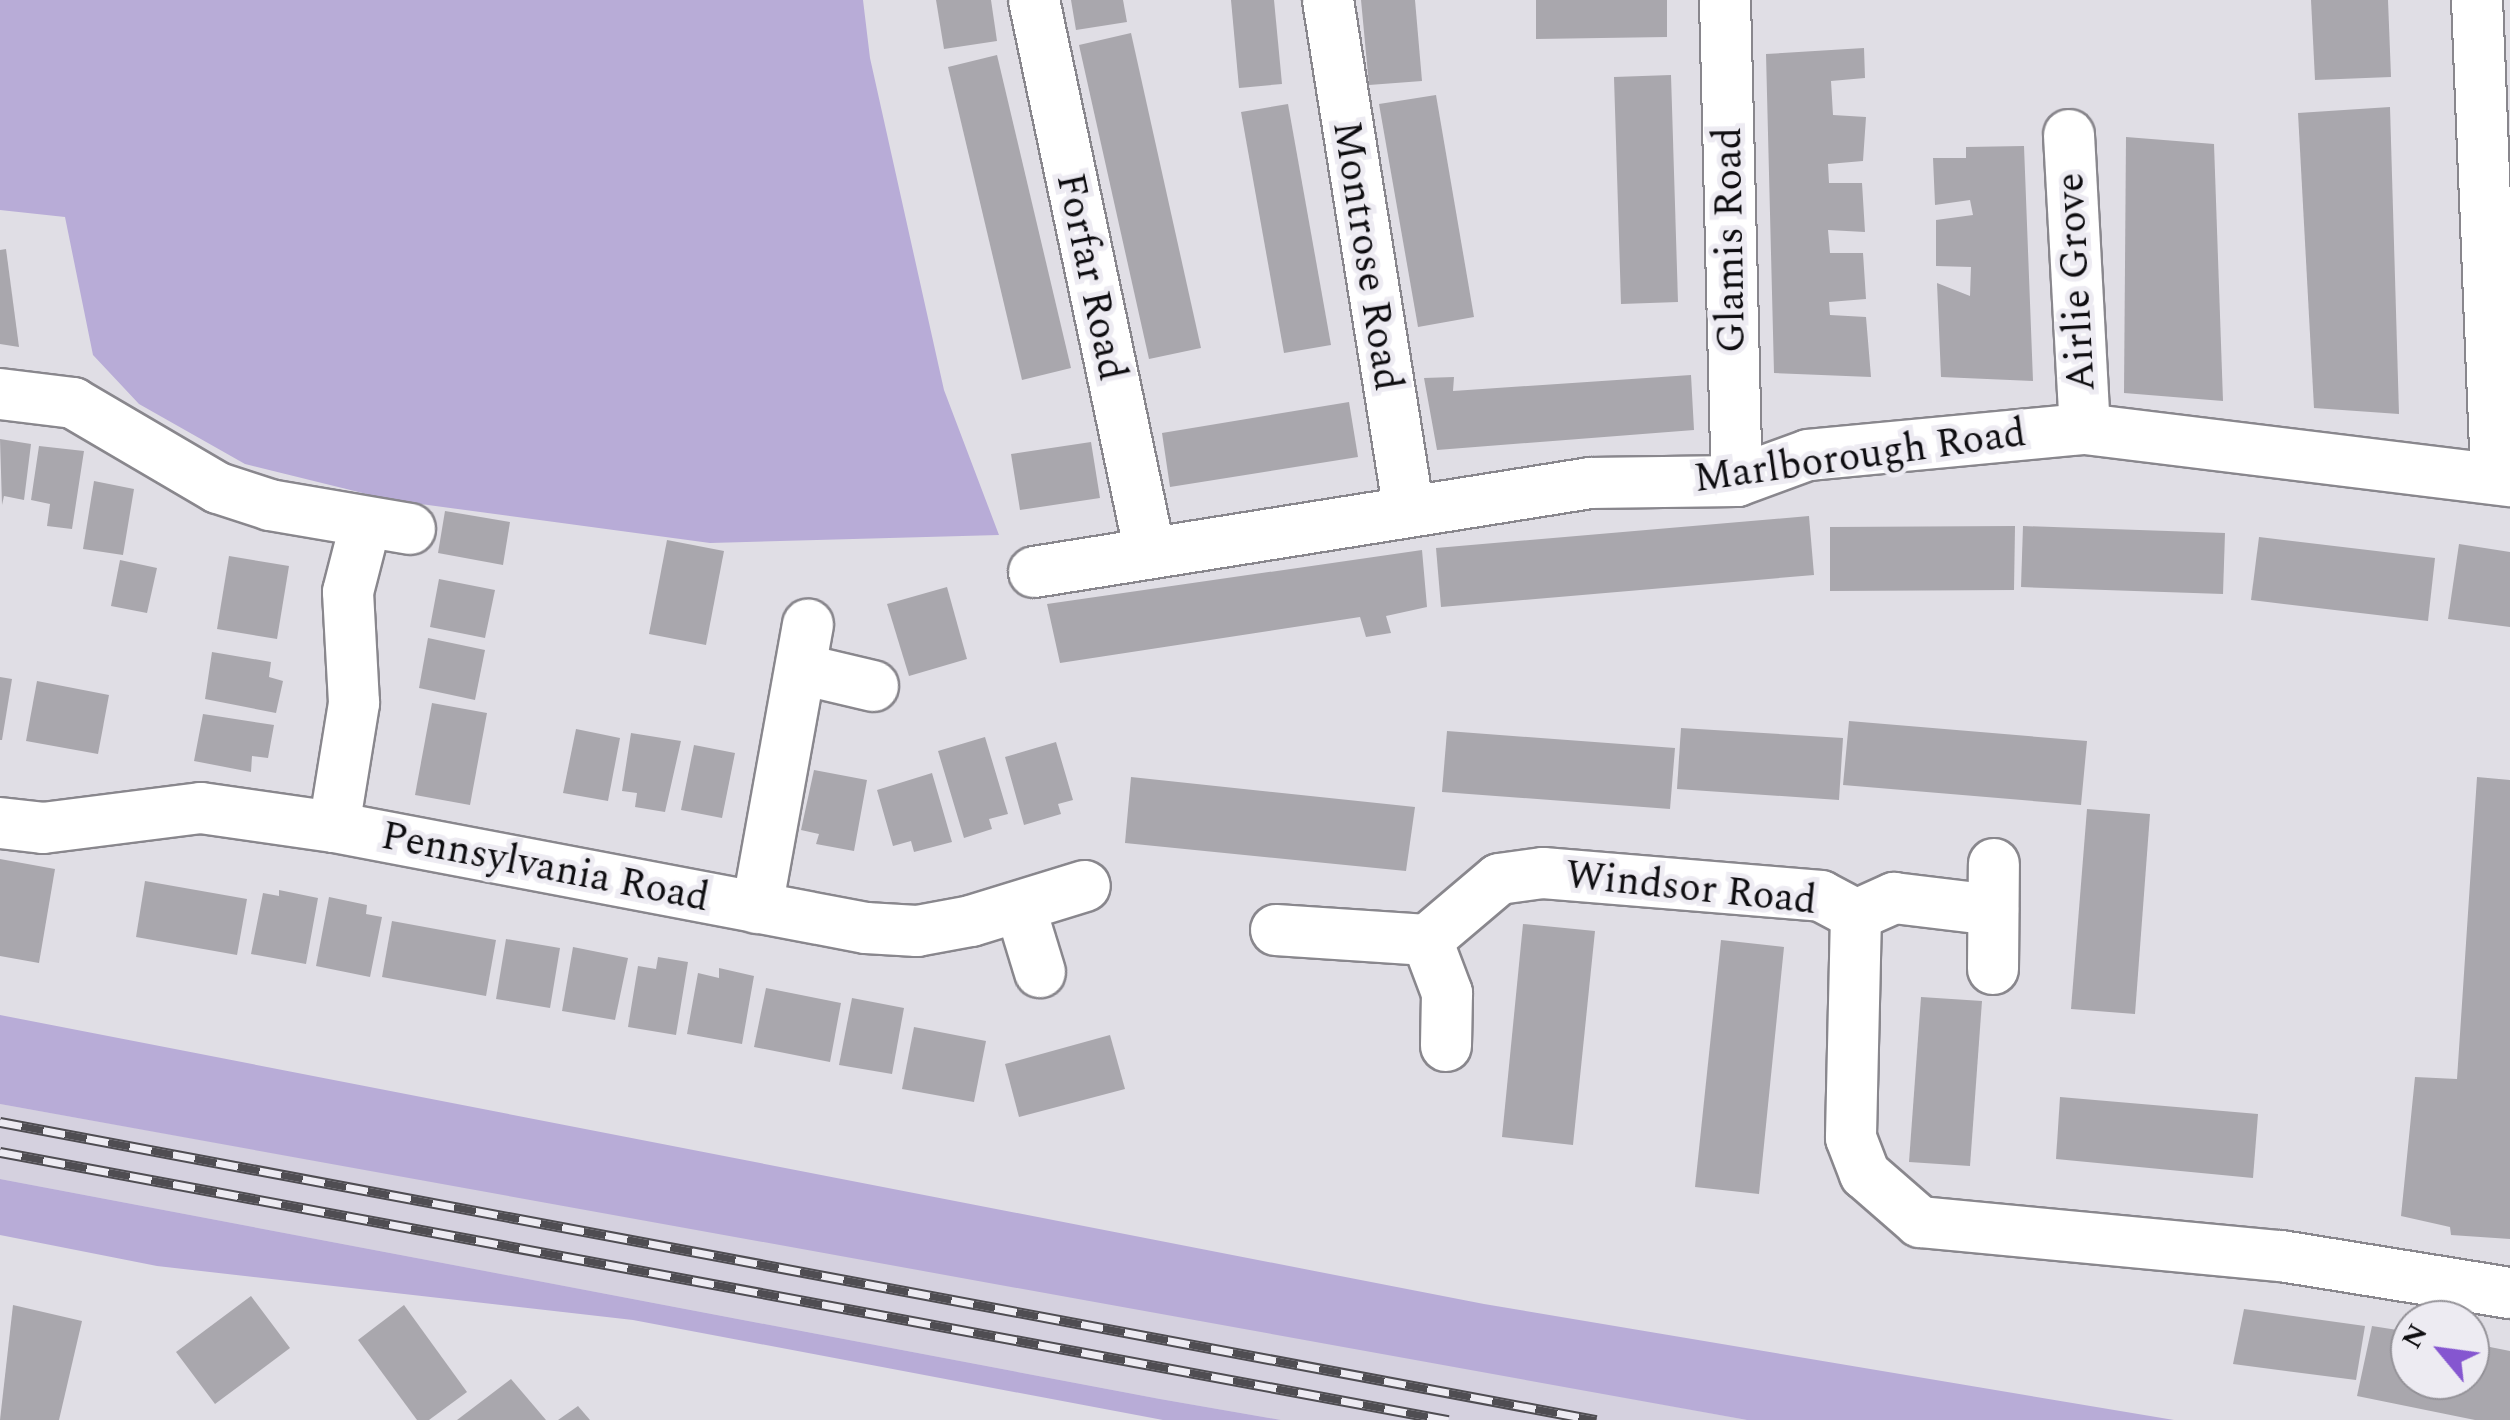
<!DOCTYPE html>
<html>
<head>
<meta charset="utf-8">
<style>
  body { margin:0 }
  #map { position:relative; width:2510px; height:1420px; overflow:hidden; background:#e0dee5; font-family:Spectral,serif }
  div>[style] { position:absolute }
  .built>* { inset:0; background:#d5d1df }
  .green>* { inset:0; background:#b8acd7 }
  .building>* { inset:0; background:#a9a7ad }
  .roads { filter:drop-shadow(2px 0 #89878d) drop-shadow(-2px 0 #89878d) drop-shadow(0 2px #89878d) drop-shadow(0 -2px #89878d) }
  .minor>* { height:50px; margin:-25px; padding:0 25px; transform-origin:25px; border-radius:25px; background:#fff }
  .rail>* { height:11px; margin-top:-5.5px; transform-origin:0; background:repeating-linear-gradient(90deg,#edebf2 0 22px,#4f4d52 0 44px); box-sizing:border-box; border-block:2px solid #4f4d52 }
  span { translate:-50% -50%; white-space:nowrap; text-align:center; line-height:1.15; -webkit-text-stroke:10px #edebf2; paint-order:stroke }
  .street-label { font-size:40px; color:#0e0d10 }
  .north { position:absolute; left:2390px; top:1300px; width:100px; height:100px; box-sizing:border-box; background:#edebf2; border:2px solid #949298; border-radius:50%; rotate:299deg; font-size:28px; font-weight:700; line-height:40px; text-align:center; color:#0e0d10 }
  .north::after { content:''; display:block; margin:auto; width:35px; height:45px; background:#8556d0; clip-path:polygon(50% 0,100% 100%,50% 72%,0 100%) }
</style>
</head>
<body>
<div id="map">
  <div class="built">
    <div style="clip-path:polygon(0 1104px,1173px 1314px,1747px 1420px,1281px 1420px,1160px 1399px,0 1179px)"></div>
  </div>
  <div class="green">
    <div style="clip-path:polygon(0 0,863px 0,870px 58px,944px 390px,999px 535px,710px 543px,391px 500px,245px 464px,139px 404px,93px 355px,65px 217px,0 210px)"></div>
    <div style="clip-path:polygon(0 1015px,1484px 1304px,2174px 1420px,1747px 1420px,0 1104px)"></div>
    <div style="clip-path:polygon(0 1179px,1160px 1399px,1281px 1420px,1163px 1420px,633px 1320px,157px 1266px,0 1235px)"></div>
  </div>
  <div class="building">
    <div style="clip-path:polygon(936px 0,991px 0,997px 41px,944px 49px)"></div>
    <div style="clip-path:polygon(1071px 0,1123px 0,1127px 22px,1076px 30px)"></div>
    <div style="clip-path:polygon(1231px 0,1274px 0,1282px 84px,1239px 88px)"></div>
    <div style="clip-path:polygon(1361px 0,1415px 0,1422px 81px,1369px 85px)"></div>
    <div style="clip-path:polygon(1536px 0,1667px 0,1667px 37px,1536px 39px)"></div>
    <div style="clip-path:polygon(2311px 0,2388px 0,2391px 77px,2315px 80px)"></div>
    <div style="clip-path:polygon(1131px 33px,1201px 348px,1149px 359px,1079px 45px)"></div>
    <div style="clip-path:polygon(1864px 48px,1865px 78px,1831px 81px,1833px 115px,1866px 117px,1863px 161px,1828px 164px,1829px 183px,1862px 183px,1865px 232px,1828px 230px,1830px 253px,1863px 253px,1866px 299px,1829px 302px,1830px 315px,1866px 317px,1871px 377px,1774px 373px,1766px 54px)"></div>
    <div style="clip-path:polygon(997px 55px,1071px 368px,1022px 380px,948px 67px)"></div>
    <div style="clip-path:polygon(1671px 75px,1678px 302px,1621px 304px,1614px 77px)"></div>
    <div style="clip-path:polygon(1436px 95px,1474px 317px,1418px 327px,1379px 104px)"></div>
    <div style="clip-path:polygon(1288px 104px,1331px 345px,1284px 353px,1241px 112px)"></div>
    <div style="clip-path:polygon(2390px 107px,2399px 414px,2314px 408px,2298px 113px)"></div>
    <div style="clip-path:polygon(2126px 137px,2214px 144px,2223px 401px,2124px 393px)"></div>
    <div style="clip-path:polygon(2024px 146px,2033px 381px,1941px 377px,1937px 283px,1970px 296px,1971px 267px,1936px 266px,1936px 220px,1973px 215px,1970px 200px,1935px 205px,1933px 158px,1966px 158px,1966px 147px)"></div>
    <div style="clip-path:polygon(6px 249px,19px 347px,0 344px,0 250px)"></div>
    <div style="clip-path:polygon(1691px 375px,1694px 430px,1437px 450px,1424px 378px,1454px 377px,1453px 391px)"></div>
    <div style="clip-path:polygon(1349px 402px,1358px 457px,1170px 487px,1162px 433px)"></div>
    <div style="clip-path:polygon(0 439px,31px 444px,24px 500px,4px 496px,2px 505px)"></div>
    <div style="clip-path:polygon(1091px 442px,1100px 498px,1020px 510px,1011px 454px)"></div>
    <div style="clip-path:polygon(39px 446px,84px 451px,72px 529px,47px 526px,50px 504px,31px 500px)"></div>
    <div style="clip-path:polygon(94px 481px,134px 489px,123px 555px,83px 549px)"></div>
    <div style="clip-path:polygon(445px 511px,510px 522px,503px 565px,438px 553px)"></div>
    <div style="clip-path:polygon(1809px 516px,1814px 575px,1441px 607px,1436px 548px)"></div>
    <div style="clip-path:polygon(2015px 526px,2014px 590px,1830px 591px,1830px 527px)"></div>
    <div style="clip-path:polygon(2023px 526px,2225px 533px,2223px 594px,2021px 587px)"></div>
    <div style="clip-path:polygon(2259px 537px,2435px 558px,2428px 621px,2251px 600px)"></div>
    <div style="clip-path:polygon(667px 540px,724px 551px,706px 645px,649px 634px)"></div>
    <div style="clip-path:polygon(2459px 544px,2510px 552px,2510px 627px,2448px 619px)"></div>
    <div style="clip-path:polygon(1422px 550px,1427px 607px,1386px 616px,1391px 633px,1366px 637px,1360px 617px,1060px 663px,1047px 604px)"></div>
    <div style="clip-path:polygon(229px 556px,289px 566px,277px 639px,217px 629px)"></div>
    <div style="clip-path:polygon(120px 560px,157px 568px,147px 613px,111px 606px)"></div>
    <div style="clip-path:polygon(439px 579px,495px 590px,485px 638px,430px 627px)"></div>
    <div style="clip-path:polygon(947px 587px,967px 659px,909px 676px,887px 604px)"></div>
    <div style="clip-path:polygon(428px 638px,485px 650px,475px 700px,419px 688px)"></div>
    <div style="clip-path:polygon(212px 652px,271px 662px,269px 677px,283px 681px,276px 713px,205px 699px)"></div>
    <div style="clip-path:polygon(0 677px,12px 679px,2px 740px,0 740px)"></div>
    <div style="clip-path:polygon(37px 681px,109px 695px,98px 754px,26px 741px)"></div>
    <div style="clip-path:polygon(432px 703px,487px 713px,470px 805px,415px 795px)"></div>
    <div style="clip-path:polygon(203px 714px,274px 725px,268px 758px,252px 756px,251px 772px,194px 761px)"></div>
    <div style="clip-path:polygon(1849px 721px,2087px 741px,2081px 805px,1843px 785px)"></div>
    <div style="clip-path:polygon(1681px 728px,1843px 738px,1839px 800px,1677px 789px)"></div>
    <div style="clip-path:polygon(576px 729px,620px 738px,608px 801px,563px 793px)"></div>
    <div style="clip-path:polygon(1447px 731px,1675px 748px,1670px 809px,1442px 792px)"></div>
    <div style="clip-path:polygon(631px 733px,681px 741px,665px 812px,635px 807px,637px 793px,622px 791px)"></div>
    <div style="clip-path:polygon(985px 737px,1008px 814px,989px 819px,992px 829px,964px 838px,938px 751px)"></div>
    <div style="clip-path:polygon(1056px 742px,1073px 800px,1058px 804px,1061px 814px,1024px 825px,1005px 757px)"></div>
    <div style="clip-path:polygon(694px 745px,735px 753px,722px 818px,681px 810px)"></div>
    <div style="clip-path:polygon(814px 770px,867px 780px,854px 851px,816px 844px,819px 834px,801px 830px)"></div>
    <div style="clip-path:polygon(932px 773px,952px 842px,914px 852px,911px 841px,893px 846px,877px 790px)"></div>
    <div style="clip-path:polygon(1131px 777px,1415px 807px,1406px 871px,1125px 843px)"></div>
    <div style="clip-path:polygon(2477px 777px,2510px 780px,2510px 1239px,2451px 1235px,2450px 1227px,2401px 1216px,2415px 1077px,2457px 1079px)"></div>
    <div style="clip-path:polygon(2087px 809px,2150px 814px,2135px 1014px,2071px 1009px)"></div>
    <div style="clip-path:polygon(0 859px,55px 869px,39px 963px,0 956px)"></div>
    <div style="clip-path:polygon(145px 881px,247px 899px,237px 955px,136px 937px)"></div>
    <div style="clip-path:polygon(279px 890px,318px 898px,306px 964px,251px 954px,263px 893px,279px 896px)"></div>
    <div style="clip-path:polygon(329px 897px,367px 905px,366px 914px,382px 917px,370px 977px,316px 966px)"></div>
    <div style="clip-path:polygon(392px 921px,496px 940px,486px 996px,382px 977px)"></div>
    <div style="clip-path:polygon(1523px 924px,1595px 931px,1573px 1145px,1502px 1137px)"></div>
    <div style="clip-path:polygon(506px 939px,560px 948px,550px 1008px,496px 999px)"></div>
    <div style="clip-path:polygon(1721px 940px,1784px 947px,1759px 1194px,1695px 1187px)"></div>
    <div style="clip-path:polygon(573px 947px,628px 958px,615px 1020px,562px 1011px)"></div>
    <div style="clip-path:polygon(658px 957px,688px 962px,676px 1035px,628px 1027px,638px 966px,656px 969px)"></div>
    <div style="clip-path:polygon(719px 968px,754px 976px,742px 1044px,687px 1034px,698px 973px,719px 978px)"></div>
    <div style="clip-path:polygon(766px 988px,841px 1003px,830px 1062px,754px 1047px)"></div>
    <div style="clip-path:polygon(1921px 997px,1982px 1001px,1970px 1166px,1909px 1162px)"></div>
    <div style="clip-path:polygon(852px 998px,904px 1008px,892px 1074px,839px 1065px)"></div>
    <div style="clip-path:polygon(914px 1027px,986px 1041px,974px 1102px,902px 1089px)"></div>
    <div style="clip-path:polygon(1110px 1035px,1125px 1089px,1019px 1117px,1005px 1064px)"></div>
    <div style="clip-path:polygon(2060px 1097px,2258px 1114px,2253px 1178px,2056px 1159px)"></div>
    <div style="clip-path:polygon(251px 1296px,290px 1348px,215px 1404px,176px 1352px)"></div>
    <div style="clip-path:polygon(13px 1305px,82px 1321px,59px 1420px,0 1420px)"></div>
    <div style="clip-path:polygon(404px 1305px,467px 1392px,429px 1420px,417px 1420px,358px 1340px)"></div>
    <div style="clip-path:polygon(2244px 1309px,2365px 1326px,2356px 1380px,2233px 1364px)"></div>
    <div style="clip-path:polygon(2372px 1326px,2410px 1332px,2410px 1380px,2470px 1380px,2470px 1343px,2510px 1351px,2510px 1420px,2475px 1420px,2357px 1396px)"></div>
    <div style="clip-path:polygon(511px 1379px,546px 1420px,457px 1420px)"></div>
    <div style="clip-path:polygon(578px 1406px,590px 1420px,558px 1420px)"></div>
  </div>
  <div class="roads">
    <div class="minor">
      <div style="left:1034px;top:0;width:565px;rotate:78.15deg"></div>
      <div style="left:1328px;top:0;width:518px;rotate:81.01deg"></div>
      <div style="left:1725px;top:0;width:481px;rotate:88.6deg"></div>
      <div style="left:2477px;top:0;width:479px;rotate:87.7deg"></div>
      <div style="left:2069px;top:135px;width:294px;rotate:86.9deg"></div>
      <div style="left:0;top:394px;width:74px;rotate:7deg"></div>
      <div style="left:73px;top:403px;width:168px;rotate:30.4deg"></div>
      <div style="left:218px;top:488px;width:55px;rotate:18.1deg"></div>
      <div style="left:270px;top:505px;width:142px;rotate:9.7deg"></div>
      <div style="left:1034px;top:572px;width:563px;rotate:-9.09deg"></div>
      <div style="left:1590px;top:483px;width:147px;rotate:-0.8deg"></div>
      <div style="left:1737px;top:481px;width:76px;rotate:-20.1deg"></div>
      <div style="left:1808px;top:455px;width:278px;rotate:-5.4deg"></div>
      <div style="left:2085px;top:429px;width:428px;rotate:7deg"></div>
      <div style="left:801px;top:669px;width:74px;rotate:13.3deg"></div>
      <div style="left:0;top:823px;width:43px;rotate:6.6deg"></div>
      <div style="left:43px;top:828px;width:159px;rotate:-7.2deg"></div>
      <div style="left:201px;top:808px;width:134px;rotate:8.1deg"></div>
      <div style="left:334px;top:827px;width:542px;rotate:10.75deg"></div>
      <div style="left:866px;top:928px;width:51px;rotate:3.4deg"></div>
      <div style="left:917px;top:931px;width:55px;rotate:-10.5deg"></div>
      <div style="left:971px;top:921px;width:119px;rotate:-17.1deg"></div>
      <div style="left:334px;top:827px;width:126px;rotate:-80.8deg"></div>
      <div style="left:354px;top:703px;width:111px;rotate:-93.1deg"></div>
      <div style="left:348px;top:592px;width:72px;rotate:-75.6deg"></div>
      <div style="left:757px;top:908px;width:288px;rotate:-79.8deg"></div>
      <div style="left:1021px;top:910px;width:65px;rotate:73deg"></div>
      <div style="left:1856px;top:915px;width:42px;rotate:-24.1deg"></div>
      <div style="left:1894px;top:898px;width:100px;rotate:6.9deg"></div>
      <div style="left:1276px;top:930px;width:151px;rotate:3.8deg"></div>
      <div style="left:1427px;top:940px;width:94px;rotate:-40.3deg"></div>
      <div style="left:1499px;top:879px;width:44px;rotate:-7.8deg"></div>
      <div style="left:1543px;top:873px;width:279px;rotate:4.7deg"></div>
      <div style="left:1821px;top:896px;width:40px;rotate:28deg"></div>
      <div style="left:1856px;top:915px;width:223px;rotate:91.3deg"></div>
      <div style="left:1851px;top:1138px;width:39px;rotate:69deg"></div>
      <div style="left:1865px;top:1174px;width:73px;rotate:41.1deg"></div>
      <div style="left:1920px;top:1222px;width:363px;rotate:5.4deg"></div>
      <div style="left:2281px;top:1256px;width:232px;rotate:9.2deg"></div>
      <div style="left:1427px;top:940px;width:57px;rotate:69.3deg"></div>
      <div style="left:1447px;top:993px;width:53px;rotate:91.1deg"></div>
      <div style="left:1993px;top:969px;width:105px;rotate:-89.5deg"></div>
    </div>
  </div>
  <div class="rail">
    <div style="left:0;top:1122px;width:1624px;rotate:10.58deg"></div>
    <div style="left:0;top:1152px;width:1473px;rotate:10.49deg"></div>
  </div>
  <div class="street-label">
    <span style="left:1731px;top:240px;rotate:-91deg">Glamis Road</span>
    <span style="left:1366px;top:256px;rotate:81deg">Montrose Road</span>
    <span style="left:1090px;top:277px;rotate:78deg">Forfar Road</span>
    <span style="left:2077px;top:282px;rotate:-93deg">Airlie Grove</span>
    <span style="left:1860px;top:457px;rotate:-8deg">Marlborough Road</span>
    <span style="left:545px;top:868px;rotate:11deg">Pennsylvania Road</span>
    <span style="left:1691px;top:889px;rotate:6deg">Windsor Road</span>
  </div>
  <div class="north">N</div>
</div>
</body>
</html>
